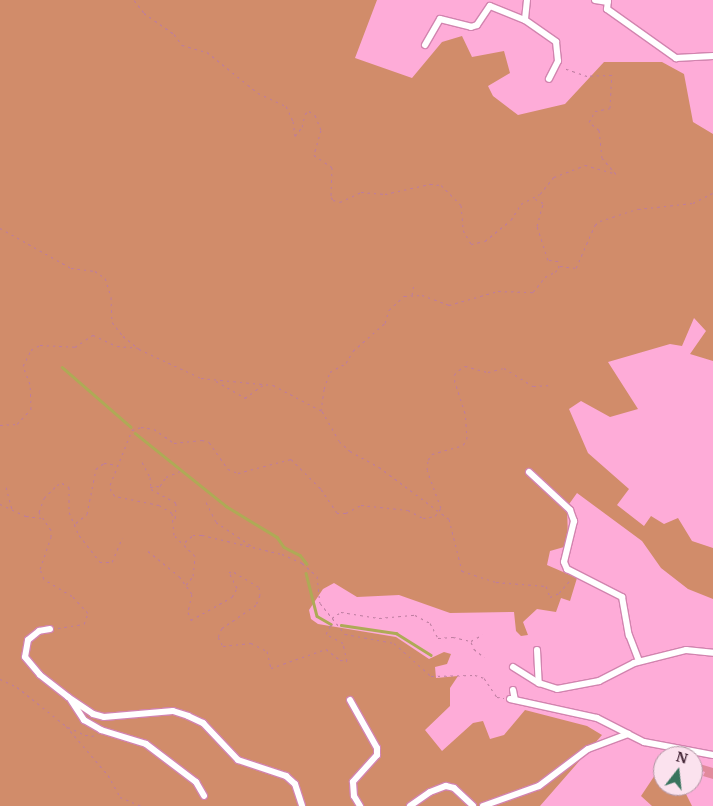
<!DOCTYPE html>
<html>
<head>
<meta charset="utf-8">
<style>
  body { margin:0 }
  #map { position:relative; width:713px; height:806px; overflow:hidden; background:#feacd8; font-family:Merriweather,serif }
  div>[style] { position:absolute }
  .green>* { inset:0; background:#d18c6a }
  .stream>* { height:2.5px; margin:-1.25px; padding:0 1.25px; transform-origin:1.25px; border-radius:1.25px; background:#aeaa56 }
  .building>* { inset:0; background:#e18a9c }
  .path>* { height:1px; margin-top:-0.5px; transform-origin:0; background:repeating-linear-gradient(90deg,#bc7c9f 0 2.5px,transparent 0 6.5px) }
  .roads { filter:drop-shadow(1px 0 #d284af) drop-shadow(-1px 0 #d284af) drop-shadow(0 1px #d284af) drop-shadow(0 -1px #d284af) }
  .minor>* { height:6px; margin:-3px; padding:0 3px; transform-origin:3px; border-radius:3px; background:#fff }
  span { translate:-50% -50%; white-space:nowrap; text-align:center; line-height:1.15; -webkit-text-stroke:4.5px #fbe2ee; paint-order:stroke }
  .north { position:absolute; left:653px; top:746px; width:50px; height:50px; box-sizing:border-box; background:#fbe2ee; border:1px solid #b296a4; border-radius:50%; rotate:16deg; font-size:14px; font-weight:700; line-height:20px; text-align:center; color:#442536 }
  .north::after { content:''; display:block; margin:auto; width:18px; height:22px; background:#39745e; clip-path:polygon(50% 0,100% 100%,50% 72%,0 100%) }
</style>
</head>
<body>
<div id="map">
  <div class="green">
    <div style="clip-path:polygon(0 0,377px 0,355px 58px,412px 78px,442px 42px,462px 36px,472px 57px,504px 51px,510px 73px,488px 86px,493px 96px,518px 115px,565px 104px,604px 62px,662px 62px,684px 74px,693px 122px,713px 134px,713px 361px,690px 354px,706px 331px,694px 318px,682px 346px,670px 344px,608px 362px,638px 409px,610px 417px,581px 401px,569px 409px,588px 453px,629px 489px,617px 505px,644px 526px,651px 516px,664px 524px,678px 518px,692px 541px,713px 548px,713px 599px,688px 589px,661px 568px,642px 541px,577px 493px,567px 507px,568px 540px,564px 547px,550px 551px,547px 565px,577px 578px,570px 601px,561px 598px,556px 612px,537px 609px,523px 622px,528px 635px,521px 636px,516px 631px,514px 612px,450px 613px,399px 595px,357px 597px,334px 583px,323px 589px,309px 610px,311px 619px,318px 624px,396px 637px,429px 659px,444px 652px,451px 654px,447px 664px,435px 667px,436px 678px,458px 676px,450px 688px,450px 706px,425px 730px,442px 751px,473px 723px,483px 721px,490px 739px,504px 735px,525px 710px,587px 726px,602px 735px,540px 806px,0 806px)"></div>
    <div style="clip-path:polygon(663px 763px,663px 786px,682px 786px,692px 806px,652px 806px,641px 796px)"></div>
  </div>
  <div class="stream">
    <div style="left:62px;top:367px;width:91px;rotate:41deg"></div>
    <div style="left:135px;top:433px;width:117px;rotate:38.7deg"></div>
    <div style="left:226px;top:506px;width:60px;rotate:31.3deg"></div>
    <div style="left:277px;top:537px;width:12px;rotate:55deg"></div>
    <div style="left:284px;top:547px;width:18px;rotate:27deg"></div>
    <div style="left:300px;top:555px;width:11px;rotate:52deg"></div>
    <div style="left:306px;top:573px;width:44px;rotate:75.7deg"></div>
    <div style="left:317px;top:616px;width:16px;rotate:30deg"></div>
    <div style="left:341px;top:625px;width:56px;rotate:8.3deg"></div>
    <div style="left:396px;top:633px;width:41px;rotate:32.2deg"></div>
  </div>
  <div class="building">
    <div style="clip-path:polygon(693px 762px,713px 768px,713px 779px,703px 776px,705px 772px,693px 768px)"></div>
  </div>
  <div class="path">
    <div style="left:134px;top:0;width:16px;rotate:52deg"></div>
    <div style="left:144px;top:13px;width:37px;rotate:35deg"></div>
    <div style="left:174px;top:34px;width:14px;rotate:54deg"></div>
    <div style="left:182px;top:45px;width:26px;rotate:16deg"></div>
    <div style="left:207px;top:52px;width:65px;rotate:38.8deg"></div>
    <div style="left:258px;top:93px;width:31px;rotate:25deg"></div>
    <div style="left:286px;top:106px;width:17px;rotate:65deg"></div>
    <div style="left:293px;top:121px;width:15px;rotate:82deg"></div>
    <div style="left:295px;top:136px;width:11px;rotate:-52deg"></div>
    <div style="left:302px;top:127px;width:13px;rotate:-77deg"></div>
    <div style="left:305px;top:114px;width:5px;rotate:-37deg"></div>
    <div style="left:309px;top:111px;width:7px;rotate:34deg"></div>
    <div style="left:315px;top:115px;width:16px;rotate:68deg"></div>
    <div style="left:321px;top:130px;width:26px;rotate:106deg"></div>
    <div style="left:314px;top:155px;width:22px;rotate:34deg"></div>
    <div style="left:332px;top:167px;width:30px;rotate:92deg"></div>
    <div style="left:331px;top:197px;width:4px;rotate:56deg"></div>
    <div style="left:333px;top:200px;width:7px;rotate:16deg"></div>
    <div style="left:340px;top:202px;width:23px;rotate:-25deg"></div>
    <div style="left:361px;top:192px;width:24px;rotate:5deg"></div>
    <div style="left:385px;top:194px;width:46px;rotate:-12.5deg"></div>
    <div style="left:430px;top:184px;width:11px;rotate:5deg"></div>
    <div style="left:441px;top:185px;width:28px;rotate:45deg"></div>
    <div style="left:461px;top:205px;width:25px;rotate:85deg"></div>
    <div style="left:463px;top:230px;width:16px;rotate:60deg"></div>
    <div style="left:471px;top:244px;width:14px;rotate:-12deg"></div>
    <div style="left:485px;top:241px;width:33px;rotate:-39deg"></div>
    <div style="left:511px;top:220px;width:19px;rotate:-58deg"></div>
    <div style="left:521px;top:204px;width:21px;rotate:-28deg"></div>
    <div style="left:540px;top:194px;width:22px;rotate:-51deg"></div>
    <div style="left:554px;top:177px;width:33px;rotate:-21deg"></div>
    <div style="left:585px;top:165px;width:32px;rotate:16deg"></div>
    <div style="left:616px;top:174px;width:21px;rotate:-131deg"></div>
    <div style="left:602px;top:158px;width:28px;rotate:-96deg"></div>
    <div style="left:599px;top:130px;width:13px;rotate:-141deg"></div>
    <div style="left:589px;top:122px;width:13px;rotate:-61deg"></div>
    <div style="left:595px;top:111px;width:15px;rotate:-11deg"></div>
    <div style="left:610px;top:108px;width:33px;rotate:-87deg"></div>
    <div style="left:612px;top:75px;width:25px;rotate:178deg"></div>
    <div style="left:587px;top:76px;width:24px;rotate:-161deg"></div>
    <div style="left:0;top:228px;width:81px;rotate:29.4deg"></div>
    <div style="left:71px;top:268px;width:24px;rotate:7deg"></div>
    <div style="left:95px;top:271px;width:12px;rotate:35deg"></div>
    <div style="left:105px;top:278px;width:20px;rotate:72deg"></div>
    <div style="left:111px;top:297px;width:25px;rotate:88deg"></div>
    <div style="left:112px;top:322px;width:18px;rotate:52deg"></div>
    <div style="left:123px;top:336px;width:21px;rotate:39deg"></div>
    <div style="left:139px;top:349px;width:68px;rotate:25.1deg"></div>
    <div style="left:201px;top:378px;width:72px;rotate:5.6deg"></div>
    <div style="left:273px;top:385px;width:55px;rotate:28deg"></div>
    <div style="left:322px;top:411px;width:34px;rotate:60deg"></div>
    <div style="left:339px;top:441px;width:15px;rotate:42deg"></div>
    <div style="left:350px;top:451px;width:33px;rotate:29deg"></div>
    <div style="left:379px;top:467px;width:87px;rotate:36.6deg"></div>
    <div style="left:449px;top:519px;width:54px;rotate:76deg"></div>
    <div style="left:462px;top:571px;width:36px;rotate:18deg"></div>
    <div style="left:496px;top:582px;width:50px;rotate:4.6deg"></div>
    <div style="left:546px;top:586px;width:12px;rotate:70deg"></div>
    <div style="left:550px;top:597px;width:10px;rotate:-24deg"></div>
    <div style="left:559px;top:593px;width:18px;rotate:-49deg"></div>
    <div style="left:560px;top:266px;width:16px;rotate:7deg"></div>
    <div style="left:576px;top:268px;width:47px;rotate:-66.2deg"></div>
    <div style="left:595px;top:225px;width:6px;rotate:-39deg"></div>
    <div style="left:600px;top:221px;width:40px;rotate:-18deg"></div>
    <div style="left:638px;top:209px;width:55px;rotate:-6.2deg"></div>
    <div style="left:693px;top:203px;width:22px;rotate:-27deg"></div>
    <div style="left:412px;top:295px;width:11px;rotate:-80deg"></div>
    <div style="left:216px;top:381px;width:34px;rotate:30deg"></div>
    <div style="left:245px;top:398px;width:22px;rotate:-36deg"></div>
    <div style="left:321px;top:411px;width:22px;rotate:-82deg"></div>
    <div style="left:324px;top:389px;width:18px;rotate:-71deg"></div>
    <div style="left:330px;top:372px;width:18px;rotate:-29deg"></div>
    <div style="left:346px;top:363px;width:14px;rotate:-60deg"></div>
    <div style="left:353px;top:351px;width:43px;rotate:-41.2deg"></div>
    <div style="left:385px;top:323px;width:14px;rotate:-73deg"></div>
    <div style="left:389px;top:310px;width:21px;rotate:-43deg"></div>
    <div style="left:404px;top:296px;width:18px;rotate:-3deg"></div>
    <div style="left:422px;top:295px;width:29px;rotate:20deg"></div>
    <div style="left:449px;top:305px;width:51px;rotate:-15.9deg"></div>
    <div style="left:498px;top:291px;width:35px;rotate:2deg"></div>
    <div style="left:533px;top:292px;width:19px;rotate:-51deg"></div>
    <div style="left:545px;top:277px;width:11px;rotate:-27deg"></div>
    <div style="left:555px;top:272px;width:6px;rotate:-45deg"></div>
    <div style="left:559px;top:268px;width:7px;rotate:-98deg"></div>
    <div style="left:558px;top:261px;width:10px;rotate:-174deg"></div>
    <div style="left:548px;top:260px;width:36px;rotate:-108deg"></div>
    <div style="left:537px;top:226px;width:24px;rotate:-75deg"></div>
    <div style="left:543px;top:203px;width:9px;rotate:-153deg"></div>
    <div style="left:0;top:425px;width:17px;rotate:-3deg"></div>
    <div style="left:17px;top:424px;width:21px;rotate:-47deg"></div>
    <div style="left:31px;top:409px;width:25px;rotate:-92deg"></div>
    <div style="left:30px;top:384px;width:19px;rotate:-111deg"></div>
    <div style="left:23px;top:366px;width:18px;rotate:-63deg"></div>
    <div style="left:31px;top:350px;width:10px;rotate:-29deg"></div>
    <div style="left:40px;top:345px;width:35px;rotate:3deg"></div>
    <div style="left:75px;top:347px;width:22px;rotate:-34deg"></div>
    <div style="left:93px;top:335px;width:26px;rotate:25deg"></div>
    <div style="left:117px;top:346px;width:21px;rotate:5deg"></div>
    <div style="left:142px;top:462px;width:17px;rotate:62deg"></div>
    <div style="left:150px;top:477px;width:12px;rotate:85deg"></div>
    <div style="left:151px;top:489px;width:29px;rotate:29deg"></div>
    <div style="left:176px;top:503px;width:17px;rotate:93deg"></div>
    <div style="left:6px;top:487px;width:23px;rotate:75deg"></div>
    <div style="left:150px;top:487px;width:10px;rotate:-6deg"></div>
    <div style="left:160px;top:486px;width:11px;rotate:-56deg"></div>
    <div style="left:166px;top:477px;width:15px;rotate:-23deg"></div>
    <div style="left:206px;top:502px;width:22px;rotate:63deg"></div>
    <div style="left:216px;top:522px;width:45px;rotate:34deg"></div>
    <div style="left:0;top:504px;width:29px;rotate:25deg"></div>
    <div style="left:26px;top:516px;width:16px;rotate:7deg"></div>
    <div style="left:76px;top:523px;width:14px;rotate:-39deg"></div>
    <div style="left:87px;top:514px;width:46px;rotate:-78.7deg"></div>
    <div style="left:96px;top:469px;width:10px;rotate:-37deg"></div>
    <div style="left:104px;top:463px;width:14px;rotate:8deg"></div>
    <div style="left:185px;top:542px;width:11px;rotate:-41deg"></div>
    <div style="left:193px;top:535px;width:9px"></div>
    <div style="left:202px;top:535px;width:82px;rotate:13.4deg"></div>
    <div style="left:282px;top:554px;width:22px;rotate:24deg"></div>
    <div style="left:302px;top:563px;width:20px;rotate:41deg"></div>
    <div style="left:317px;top:576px;width:27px;rotate:84deg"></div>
    <div style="left:320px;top:603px;width:40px;rotate:51deg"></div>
    <div style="left:345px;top:634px;width:50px;rotate:10.4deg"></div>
    <div style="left:394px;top:643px;width:50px;rotate:41.7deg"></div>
    <div style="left:431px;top:676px;width:44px;rotate:-1.3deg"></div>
    <div style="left:475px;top:675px;width:9px;rotate:18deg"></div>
    <div style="left:484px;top:678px;width:23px;rotate:56deg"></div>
    <div style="left:497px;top:697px;width:7px;rotate:8deg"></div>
    <div style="left:148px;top:551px;width:40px;rotate:39deg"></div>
    <div style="left:179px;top:576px;width:22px;rotate:54deg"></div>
    <div style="left:192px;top:594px;width:18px;rotate:103deg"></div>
    <div style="left:188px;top:612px;width:9px;rotate:69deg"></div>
    <div style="left:191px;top:620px;width:47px;rotate:-29.3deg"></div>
    <div style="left:232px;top:597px;width:10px;rotate:-61deg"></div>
    <div style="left:237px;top:588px;width:18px;rotate:-117deg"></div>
    <div style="left:229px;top:572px;width:5px"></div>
    <div style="left:234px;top:572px;width:29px;rotate:31deg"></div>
    <div style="left:259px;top:587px;width:8px;rotate:83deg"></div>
    <div style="left:260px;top:595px;width:11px;rotate:112deg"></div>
    <div style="left:256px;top:605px;width:41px;rotate:145.9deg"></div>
    <div style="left:222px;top:628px;width:10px;rotate:114deg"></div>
    <div style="left:218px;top:637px;width:10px;rotate:61deg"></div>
    <div style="left:223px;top:646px;width:28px;rotate:-6deg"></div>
    <div style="left:251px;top:643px;width:18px;rotate:27deg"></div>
    <div style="left:267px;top:651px;width:17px;rotate:77deg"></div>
    <div style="left:271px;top:668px;width:58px;rotate:-19.1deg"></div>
    <div style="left:326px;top:649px;width:18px;rotate:38deg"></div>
    <div style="left:340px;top:660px;width:7px;rotate:8deg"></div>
    <div style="left:347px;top:661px;width:18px;rotate:-103deg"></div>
    <div style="left:343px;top:643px;width:19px;rotate:-152deg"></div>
    <div style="left:326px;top:634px;width:9px;rotate:-63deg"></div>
    <div style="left:330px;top:626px;width:7px;rotate:-27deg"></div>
    <div style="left:186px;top:585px;width:11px;rotate:-52deg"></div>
    <div style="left:193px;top:576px;width:20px;rotate:-84deg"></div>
    <div style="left:195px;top:556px;width:30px;rotate:-135deg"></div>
    <div style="left:174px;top:535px;width:22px;rotate:-95deg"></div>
    <div style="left:172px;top:513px;width:15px;rotate:-148deg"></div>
    <div style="left:159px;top:505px;width:45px;rotate:-168.4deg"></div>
    <div style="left:115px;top:496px;width:6px;rotate:-129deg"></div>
    <div style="left:111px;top:491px;width:6px;rotate:-99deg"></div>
    <div style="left:110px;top:485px;width:59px;rotate:-68.2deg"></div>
    <div style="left:132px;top:430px;width:9px;rotate:-18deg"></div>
    <div style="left:141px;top:427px;width:13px;rotate:9deg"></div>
    <div style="left:154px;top:429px;width:24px;rotate:35deg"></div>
    <div style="left:174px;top:443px;width:28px;rotate:-6deg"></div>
    <div style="left:202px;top:440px;width:7px;rotate:16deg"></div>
    <div style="left:209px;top:442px;width:33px;rotate:55deg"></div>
    <div style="left:228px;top:469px;width:11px;rotate:22deg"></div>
    <div style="left:238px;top:473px;width:55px;rotate:-14.8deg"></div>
    <div style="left:291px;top:459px;width:42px;rotate:45deg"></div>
    <div style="left:321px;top:489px;width:29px;rotate:56deg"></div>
    <div style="left:337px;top:513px;width:9px"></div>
    <div style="left:346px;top:513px;width:17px;rotate:-28deg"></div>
    <div style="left:361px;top:505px;width:47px;rotate:6.1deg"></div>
    <div style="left:408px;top:510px;width:17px;rotate:28deg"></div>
    <div style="left:423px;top:518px;width:12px;rotate:-9deg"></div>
    <div style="left:435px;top:516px;width:10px;rotate:-53deg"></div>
    <div style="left:441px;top:508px;width:40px;rotate:-110.2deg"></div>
    <div style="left:427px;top:470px;width:10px;rotate:-84deg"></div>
    <div style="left:428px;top:460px;width:7px;rotate:-56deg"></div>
    <div style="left:432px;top:454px;width:32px;rotate:-16deg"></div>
    <div style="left:463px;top:445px;width:7px;rotate:-56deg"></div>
    <div style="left:467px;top:439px;width:26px;rotate:-94deg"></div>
    <div style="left:465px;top:413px;width:33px;rotate:-108deg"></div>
    <div style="left:455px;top:382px;width:7px;rotate:-98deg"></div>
    <div style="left:454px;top:375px;width:7px;rotate:-45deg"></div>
    <div style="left:459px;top:370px;width:7px;rotate:-34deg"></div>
    <div style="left:465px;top:366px;width:24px;rotate:15deg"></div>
    <div style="left:488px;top:372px;width:16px;rotate:-14deg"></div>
    <div style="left:504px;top:368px;width:34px;rotate:32deg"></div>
    <div style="left:533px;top:386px;width:19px;rotate:-3deg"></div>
    <div style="left:332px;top:618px;width:11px;rotate:-34deg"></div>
    <div style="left:341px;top:612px;width:38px;rotate:9deg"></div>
    <div style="left:379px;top:618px;width:36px;rotate:-5deg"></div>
    <div style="left:415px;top:615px;width:17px;rotate:28deg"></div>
    <div style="left:430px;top:623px;width:17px;rotate:62deg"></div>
    <div style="left:438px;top:638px;width:15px;rotate:-4deg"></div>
    <div style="left:453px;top:637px;width:18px;rotate:13deg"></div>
    <div style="left:471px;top:641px;width:13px;rotate:-29deg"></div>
    <div style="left:58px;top:628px;width:26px;rotate:-9deg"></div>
    <div style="left:84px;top:624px;width:12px;rotate:-70deg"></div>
    <div style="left:88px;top:613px;width:23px;rotate:-133deg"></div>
    <div style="left:72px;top:596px;width:33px;rotate:-149deg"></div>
    <div style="left:44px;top:579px;width:11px;rotate:-112deg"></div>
    <div style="left:40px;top:569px;width:34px;rotate:-71deg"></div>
    <div style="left:51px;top:537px;width:7px;rotate:-90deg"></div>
    <div style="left:51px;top:530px;width:22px;rotate:-124deg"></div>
    <div style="left:39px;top:512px;width:15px;rotate:-70deg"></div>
    <div style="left:44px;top:498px;width:18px;rotate:-45deg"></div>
    <div style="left:57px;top:485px;width:5px;rotate:-22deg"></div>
    <div style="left:62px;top:483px;width:8px;rotate:30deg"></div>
    <div style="left:69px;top:487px;width:25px;rotate:90deg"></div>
    <div style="left:69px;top:512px;width:25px;rotate:67deg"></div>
    <div style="left:79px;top:535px;width:34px;rotate:52deg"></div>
    <div style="left:100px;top:562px;width:12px"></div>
    <div style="left:112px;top:562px;width:26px;rotate:-67deg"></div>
    <div style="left:471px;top:642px;width:8px;rotate:67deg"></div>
    <div style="left:474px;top:649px;width:13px;rotate:39deg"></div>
    <div style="left:0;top:679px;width:19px;rotate:25deg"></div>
    <div style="left:17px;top:687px;width:63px;rotate:38.5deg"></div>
    <div style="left:66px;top:726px;width:65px;rotate:49.4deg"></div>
    <div style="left:108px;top:775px;width:25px;rotate:61deg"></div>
    <div style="left:120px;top:797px;width:23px;rotate:23deg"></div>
    <div style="left:68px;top:727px;width:19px;rotate:25deg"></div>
    <div style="left:85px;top:735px;width:12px;rotate:5deg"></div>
  </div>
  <div class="roads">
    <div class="minor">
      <div style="left:527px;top:0;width:20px;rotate:96deg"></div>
      <div style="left:525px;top:20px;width:38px;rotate:35deg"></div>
      <div style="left:556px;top:42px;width:19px;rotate:84deg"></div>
      <div style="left:558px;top:61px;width:20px;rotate:117deg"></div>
      <div style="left:595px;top:0;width:13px;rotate:9deg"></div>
      <div style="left:608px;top:0;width:9px;rotate:96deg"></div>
      <div style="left:607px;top:9px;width:85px;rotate:35.4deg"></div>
      <div style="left:676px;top:58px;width:37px;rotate:-3deg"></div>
      <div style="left:425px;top:45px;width:30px;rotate:-60deg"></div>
      <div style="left:440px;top:19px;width:32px;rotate:14deg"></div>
      <div style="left:471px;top:27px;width:6px;rotate:-18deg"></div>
      <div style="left:477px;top:25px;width:23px;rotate:-56deg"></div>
      <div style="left:490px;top:6px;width:38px;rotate:22deg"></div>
      <div style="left:529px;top:472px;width:56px;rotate:42.8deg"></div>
      <div style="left:570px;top:510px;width:12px;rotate:70deg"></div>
      <div style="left:574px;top:521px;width:42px;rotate:103.7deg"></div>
      <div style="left:564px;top:562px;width:8px;rotate:67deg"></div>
      <div style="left:567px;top:569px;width:62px;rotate:27deg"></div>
      <div style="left:622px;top:597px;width:39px;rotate:80deg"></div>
      <div style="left:629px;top:635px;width:28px;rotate:69deg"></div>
      <div style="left:50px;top:629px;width:11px;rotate:170deg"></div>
      <div style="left:39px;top:631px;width:14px;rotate:141deg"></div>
      <div style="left:28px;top:640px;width:17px;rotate:100deg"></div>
      <div style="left:25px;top:657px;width:23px;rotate:50deg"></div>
      <div style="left:40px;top:675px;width:36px;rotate:38deg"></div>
      <div style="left:68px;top:697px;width:30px;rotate:34deg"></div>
      <div style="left:93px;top:714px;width:11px;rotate:15deg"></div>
      <div style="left:104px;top:717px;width:69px;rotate:-5deg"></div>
      <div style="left:173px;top:711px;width:16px;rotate:18deg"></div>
      <div style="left:188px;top:716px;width:17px;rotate:25deg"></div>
      <div style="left:203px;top:723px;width:51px;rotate:46.6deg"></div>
      <div style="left:238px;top:760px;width:51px;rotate:18.4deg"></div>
      <div style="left:286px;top:776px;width:12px;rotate:42deg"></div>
      <div style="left:295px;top:784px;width:23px;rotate:72deg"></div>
      <div style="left:537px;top:650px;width:33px;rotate:87deg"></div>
      <div style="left:539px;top:683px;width:19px;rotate:18deg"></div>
      <div style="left:557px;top:689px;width:43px;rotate:-10.8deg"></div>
      <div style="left:599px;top:681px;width:39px;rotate:-27deg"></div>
      <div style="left:634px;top:663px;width:54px;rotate:-14deg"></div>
      <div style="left:686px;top:650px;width:27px;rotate:6deg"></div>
      <div style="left:513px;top:667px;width:31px;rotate:32deg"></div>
      <div style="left:513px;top:690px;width:10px;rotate:79deg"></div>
      <div style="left:510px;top:699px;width:89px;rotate:12.3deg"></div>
      <div style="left:597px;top:718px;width:35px;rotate:27deg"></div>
      <div style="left:71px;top:700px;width:24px;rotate:57deg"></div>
      <div style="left:84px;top:720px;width:20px;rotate:30deg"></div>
      <div style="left:101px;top:730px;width:47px;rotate:17.3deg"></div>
      <div style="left:146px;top:744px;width:63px;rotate:37.2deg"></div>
      <div style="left:196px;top:782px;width:16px;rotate:60deg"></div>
      <div style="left:350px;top:700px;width:55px;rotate:60.6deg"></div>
      <div style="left:377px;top:748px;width:7px;rotate:90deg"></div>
      <div style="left:377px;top:755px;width:36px;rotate:132deg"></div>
      <div style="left:353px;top:782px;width:14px;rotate:86deg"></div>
      <div style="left:354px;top:796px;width:12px;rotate:59deg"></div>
      <div style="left:410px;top:806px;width:24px;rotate:-35deg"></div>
      <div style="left:430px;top:792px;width:17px;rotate:-21deg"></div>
      <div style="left:446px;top:786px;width:8px;rotate:14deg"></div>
      <div style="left:454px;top:788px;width:26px;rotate:43deg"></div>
      <div style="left:483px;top:806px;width:59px;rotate:-19.7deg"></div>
      <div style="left:539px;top:786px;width:61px;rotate:-37.1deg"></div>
      <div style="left:588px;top:749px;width:43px;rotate:-20.6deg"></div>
      <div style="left:628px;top:734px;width:18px;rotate:27deg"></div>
      <div style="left:644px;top:742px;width:70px;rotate:10.7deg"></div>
    </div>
  </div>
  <div class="north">N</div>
</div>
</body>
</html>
